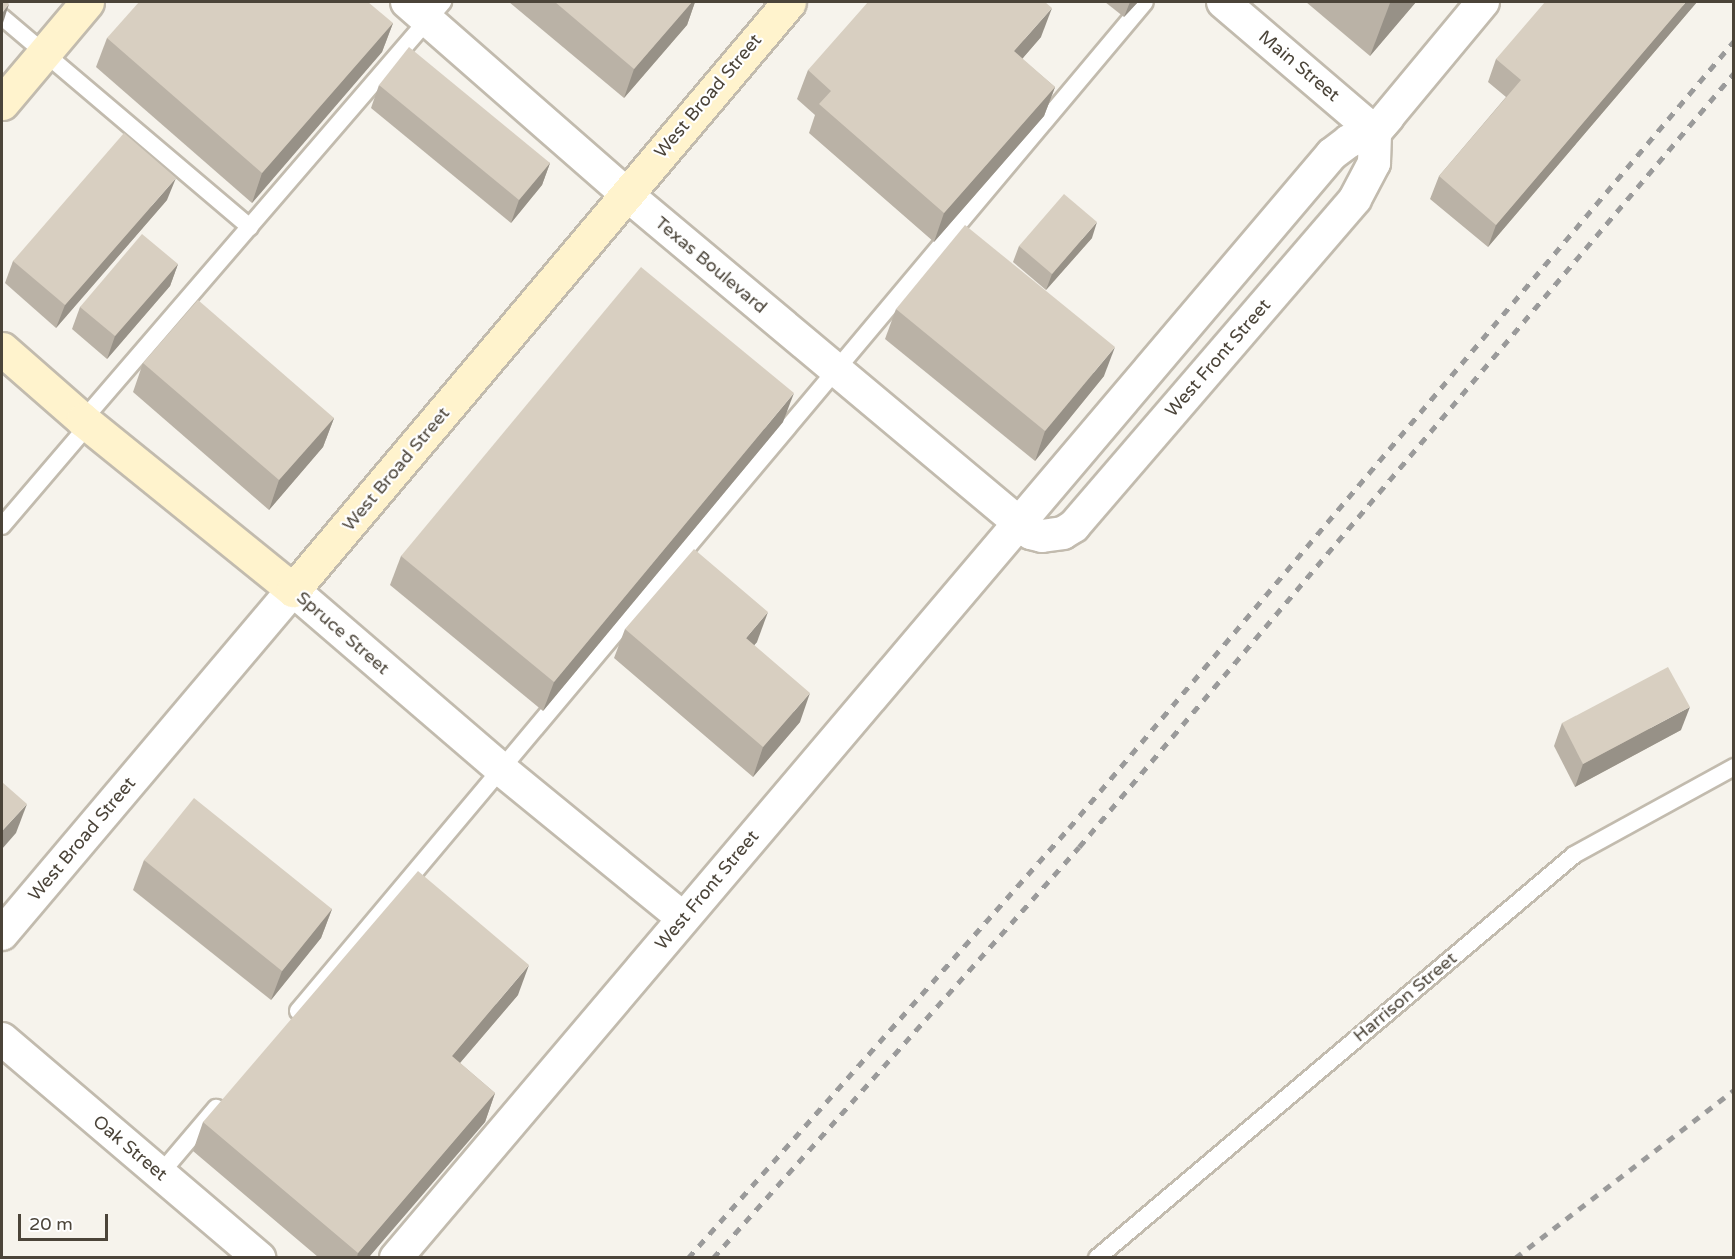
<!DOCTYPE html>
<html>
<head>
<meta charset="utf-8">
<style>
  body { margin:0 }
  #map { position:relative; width:1735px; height:1259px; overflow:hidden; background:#f6f3ec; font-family:"Varela Round",sans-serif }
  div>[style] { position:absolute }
  .roads { filter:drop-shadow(2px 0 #c2bbae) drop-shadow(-2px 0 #c2bbae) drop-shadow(0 2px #c2bbae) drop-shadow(0 -2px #c2bbae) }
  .lane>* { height:16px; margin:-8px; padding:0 8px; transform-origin:8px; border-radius:8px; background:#fff }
  .street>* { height:32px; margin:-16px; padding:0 16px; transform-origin:16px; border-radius:16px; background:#fff }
  .secondary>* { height:33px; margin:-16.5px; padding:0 16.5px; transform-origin:16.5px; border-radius:16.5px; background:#fff3cd }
  .rail>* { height:4.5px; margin-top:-2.25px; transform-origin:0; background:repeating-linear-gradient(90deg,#9a9a9a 0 8px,transparent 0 16px) }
  .wall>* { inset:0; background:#bab2a6 }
  .shaded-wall>* { inset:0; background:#979187 }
  .building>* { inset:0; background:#d8cfc1 }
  span { translate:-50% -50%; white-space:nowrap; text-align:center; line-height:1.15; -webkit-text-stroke:4.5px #fff; paint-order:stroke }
  .street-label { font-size:18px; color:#4b4439 }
  .frame { position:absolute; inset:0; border:3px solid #4b4439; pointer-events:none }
  .scale { position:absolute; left:18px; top:1214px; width:90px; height:27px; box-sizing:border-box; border:3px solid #4b4439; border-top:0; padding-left:8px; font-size:18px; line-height:21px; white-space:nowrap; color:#4b4439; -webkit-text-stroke:4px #fff; paint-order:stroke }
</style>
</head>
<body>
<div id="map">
  <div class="roads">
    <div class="lane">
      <div style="left:2px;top:17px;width:325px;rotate:40.3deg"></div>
      <div style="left:83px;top:420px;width:552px;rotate:-49.26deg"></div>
      <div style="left:2px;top:526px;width:134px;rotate:-49.5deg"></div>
      <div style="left:298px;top:1011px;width:1317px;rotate:-49.99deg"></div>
      <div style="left:160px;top:1174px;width:87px;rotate:-49.7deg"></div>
      <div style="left:1097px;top:1258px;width:624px;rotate:-40.19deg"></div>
      <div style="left:1574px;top:855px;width:183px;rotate:-28.8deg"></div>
    </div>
    <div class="street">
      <div style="left:407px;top:2px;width:290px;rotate:41.2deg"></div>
      <div style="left:625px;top:193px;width:530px;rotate:39.94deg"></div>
      <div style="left:1031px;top:533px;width:11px;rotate:15deg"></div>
      <div style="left:1042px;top:536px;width:21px;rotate:-8deg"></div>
      <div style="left:1063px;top:533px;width:13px;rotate:-32deg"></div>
      <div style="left:1074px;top:526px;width:431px;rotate:-49.3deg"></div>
      <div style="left:1355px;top:199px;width:41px;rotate:-62.2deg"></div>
      <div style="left:1374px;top:163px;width:31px;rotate:-88deg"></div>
      <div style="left:1375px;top:132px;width:20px;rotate:-49deg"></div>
      <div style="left:1223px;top:2px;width:200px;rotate:40.5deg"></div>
      <div style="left:2px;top:934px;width:451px;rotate:-49.8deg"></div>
      <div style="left:293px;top:590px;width:276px;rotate:40.7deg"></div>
      <div style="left:502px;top:770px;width:234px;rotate:39.3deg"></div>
      <div style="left:2px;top:1039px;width:338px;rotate:40.4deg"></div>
      <div style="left:396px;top:1258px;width:1447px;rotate:-49.71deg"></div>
      <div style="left:1332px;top:154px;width:21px;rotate:-37deg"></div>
      <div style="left:1349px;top:141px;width:28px;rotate:-19deg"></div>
      <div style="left:1375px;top:132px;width:169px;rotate:-50.3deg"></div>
    </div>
    <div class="secondary">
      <div style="left:2px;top:103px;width:132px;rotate:-49.9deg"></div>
      <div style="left:2px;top:349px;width:108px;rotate:41.2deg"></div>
      <div style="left:83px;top:420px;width:270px;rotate:39deg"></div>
      <div style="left:293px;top:590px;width:769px;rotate:-49.85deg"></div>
    </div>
  </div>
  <div class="rail">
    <div style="left:688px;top:1258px;width:575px;rotate:-48.46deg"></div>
    <div style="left:1069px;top:828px;width:1030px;rotate:-49.8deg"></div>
    <div style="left:713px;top:1258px;width:550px;rotate:-48.31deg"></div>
    <div style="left:1079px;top:847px;width:1014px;rotate:-49.76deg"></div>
    <div style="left:1515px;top:1258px;width:276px;rotate:-37.5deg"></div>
  </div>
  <div class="wall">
    <div style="clip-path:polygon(509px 2px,695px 2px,687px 25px,624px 98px)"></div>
    <div style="clip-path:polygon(1105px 2px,1138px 2px,1124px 17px)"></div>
    <div style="clip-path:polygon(1306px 2px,1416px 2px,1370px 56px)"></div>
    <div style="clip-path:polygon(1697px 2px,1488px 247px,1430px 199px,1439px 176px,1506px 97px,1488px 82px,1496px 59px)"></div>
    <div style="clip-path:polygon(393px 23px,382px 52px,252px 203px,96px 67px,107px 38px)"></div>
    <div style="clip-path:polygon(1041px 37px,1022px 59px,1055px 87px,1044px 116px,934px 242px,809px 133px,815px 115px,797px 99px,808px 70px)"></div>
    <div style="clip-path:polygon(379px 85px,550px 163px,542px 185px,511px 223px,371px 108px)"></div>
    <div style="clip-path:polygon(167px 200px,56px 328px,5px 283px,13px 261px)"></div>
    <div style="clip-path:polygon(1092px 238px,1046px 290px,1013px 262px,1019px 246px)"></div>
    <div style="clip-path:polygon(178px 264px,170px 286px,107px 359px,72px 329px,80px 307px)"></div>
    <div style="clip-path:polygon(896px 309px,1104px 376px,1035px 461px,885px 339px)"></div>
    <div style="clip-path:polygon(143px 363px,334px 418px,323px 447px,269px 510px,133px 392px)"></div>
    <div style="clip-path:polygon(783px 422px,543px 711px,390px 585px,401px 556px)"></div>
    <div style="clip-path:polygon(625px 629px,757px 642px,754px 645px,800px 722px,753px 777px,614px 658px)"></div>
    <div style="clip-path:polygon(1562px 723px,1681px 730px,1575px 787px,1554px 746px)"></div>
    <div style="clip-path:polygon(144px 860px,332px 909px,321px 938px,271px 1000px,133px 890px)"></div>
    <div style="clip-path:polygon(518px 995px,460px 1063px,495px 1093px,485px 1122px,369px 1257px,318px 1257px,193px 1151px,203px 1122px)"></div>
  </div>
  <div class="shaded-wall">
    <div style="clip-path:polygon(692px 2px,695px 2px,687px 25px,624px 98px,634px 69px)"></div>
    <div style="clip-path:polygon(1130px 2px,1138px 2px,1124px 17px)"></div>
    <div style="clip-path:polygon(1391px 2px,1416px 2px,1370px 56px,1390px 3px)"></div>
    <div style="clip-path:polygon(1686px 2px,1697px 2px,1488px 247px,1496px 225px)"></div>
    <div style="clip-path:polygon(9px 4px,2px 26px,2px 13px)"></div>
    <div style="clip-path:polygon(1052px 8px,1041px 37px,1003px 81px,1014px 51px)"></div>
    <div style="clip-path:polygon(393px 23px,382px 52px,252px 203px,262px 173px)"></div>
    <div style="clip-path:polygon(1055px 87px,1044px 116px,934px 242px,944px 213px)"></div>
    <div style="clip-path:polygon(550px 163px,542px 185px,511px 223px,519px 200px)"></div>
    <div style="clip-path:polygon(176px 178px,167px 200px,56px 328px,65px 305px)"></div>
    <div style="clip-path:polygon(1097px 222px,1092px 238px,1046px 290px,1052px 274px)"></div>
    <div style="clip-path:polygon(178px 264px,170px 286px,107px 359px,115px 336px)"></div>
    <div style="clip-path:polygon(1115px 347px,1104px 376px,1035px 461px,1045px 431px)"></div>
    <div style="clip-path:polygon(794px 393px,783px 422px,543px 711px,554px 682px)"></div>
    <div style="clip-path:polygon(334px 418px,323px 447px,269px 510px,279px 480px)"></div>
    <div style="clip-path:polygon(768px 612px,757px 642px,735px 667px,746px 638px)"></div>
    <div style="clip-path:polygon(810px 693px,800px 722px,753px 777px,763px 747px)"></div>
    <div style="clip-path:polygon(1690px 707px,1681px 730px,1575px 787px,1583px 764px)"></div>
    <div style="clip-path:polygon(27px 804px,16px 833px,2px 849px,2px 831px)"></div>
    <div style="clip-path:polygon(332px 909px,321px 938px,271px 1000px,282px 971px)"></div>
    <div style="clip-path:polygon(529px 965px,518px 995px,441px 1085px,452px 1056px)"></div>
    <div style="clip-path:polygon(495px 1093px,485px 1122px,369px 1257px,357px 1257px,358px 1253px)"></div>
  </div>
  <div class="building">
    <div style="clip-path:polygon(2px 2px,7px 2px,9px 4px,2px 13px)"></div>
    <div style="clip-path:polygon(139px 2px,368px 2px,393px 23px,262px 173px,107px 38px)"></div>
    <div style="clip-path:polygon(555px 2px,692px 2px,634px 69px)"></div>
    <div style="clip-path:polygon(868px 2px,1045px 2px,1052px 8px,1014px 51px,1055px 87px,944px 213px,819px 104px,831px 91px,808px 70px)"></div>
    <div style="clip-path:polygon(1545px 2px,1686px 2px,1496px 225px,1439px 176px,1521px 80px,1496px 59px)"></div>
    <div style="clip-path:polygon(409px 47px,550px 163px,519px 200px,379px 85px)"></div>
    <div style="clip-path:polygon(124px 133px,176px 178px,65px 305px,13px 261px)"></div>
    <div style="clip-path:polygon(1064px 194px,1097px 222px,1052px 274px,1019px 246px)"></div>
    <div style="clip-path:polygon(965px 225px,1115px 347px,1045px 431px,896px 309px)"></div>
    <div style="clip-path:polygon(142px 234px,178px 264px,115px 336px,80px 307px)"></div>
    <div style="clip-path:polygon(641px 267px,794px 393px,554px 682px,401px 556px)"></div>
    <div style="clip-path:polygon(198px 300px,334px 418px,279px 480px,143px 363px)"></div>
    <div style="clip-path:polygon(694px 549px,768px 612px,746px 638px,810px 693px,763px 747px,625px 629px)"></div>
    <div style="clip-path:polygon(1668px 667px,1690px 707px,1583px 764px,1562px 723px)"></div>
    <div style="clip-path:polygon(2px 782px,27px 804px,2px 831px)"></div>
    <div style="clip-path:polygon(194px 798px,332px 909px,282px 971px,144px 860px)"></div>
    <div style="clip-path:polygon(418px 871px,529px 965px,452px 1056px,495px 1093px,358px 1253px,203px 1122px)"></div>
  </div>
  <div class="street-label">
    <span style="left:1299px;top:66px;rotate:40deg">Main Street</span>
    <span style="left:708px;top:96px;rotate:-50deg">West Broad Street</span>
    <span style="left:711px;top:265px;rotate:40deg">Texas Boulevard</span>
    <span style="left:1218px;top:358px;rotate:-49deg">West Front Street</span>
    <span style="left:396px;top:469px;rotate:-50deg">West Broad Street</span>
    <span style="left:343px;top:633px;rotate:41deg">Spruce Street</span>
    <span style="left:82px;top:839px;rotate:-50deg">West Broad Street</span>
    <span style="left:707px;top:890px;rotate:-50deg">West Front Street</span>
    <span style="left:1405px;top:997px;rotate:-40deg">Harrison Street</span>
    <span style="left:130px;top:1148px;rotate:40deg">Oak Street</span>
  </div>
  <div class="frame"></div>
  <div class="scale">20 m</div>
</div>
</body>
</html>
